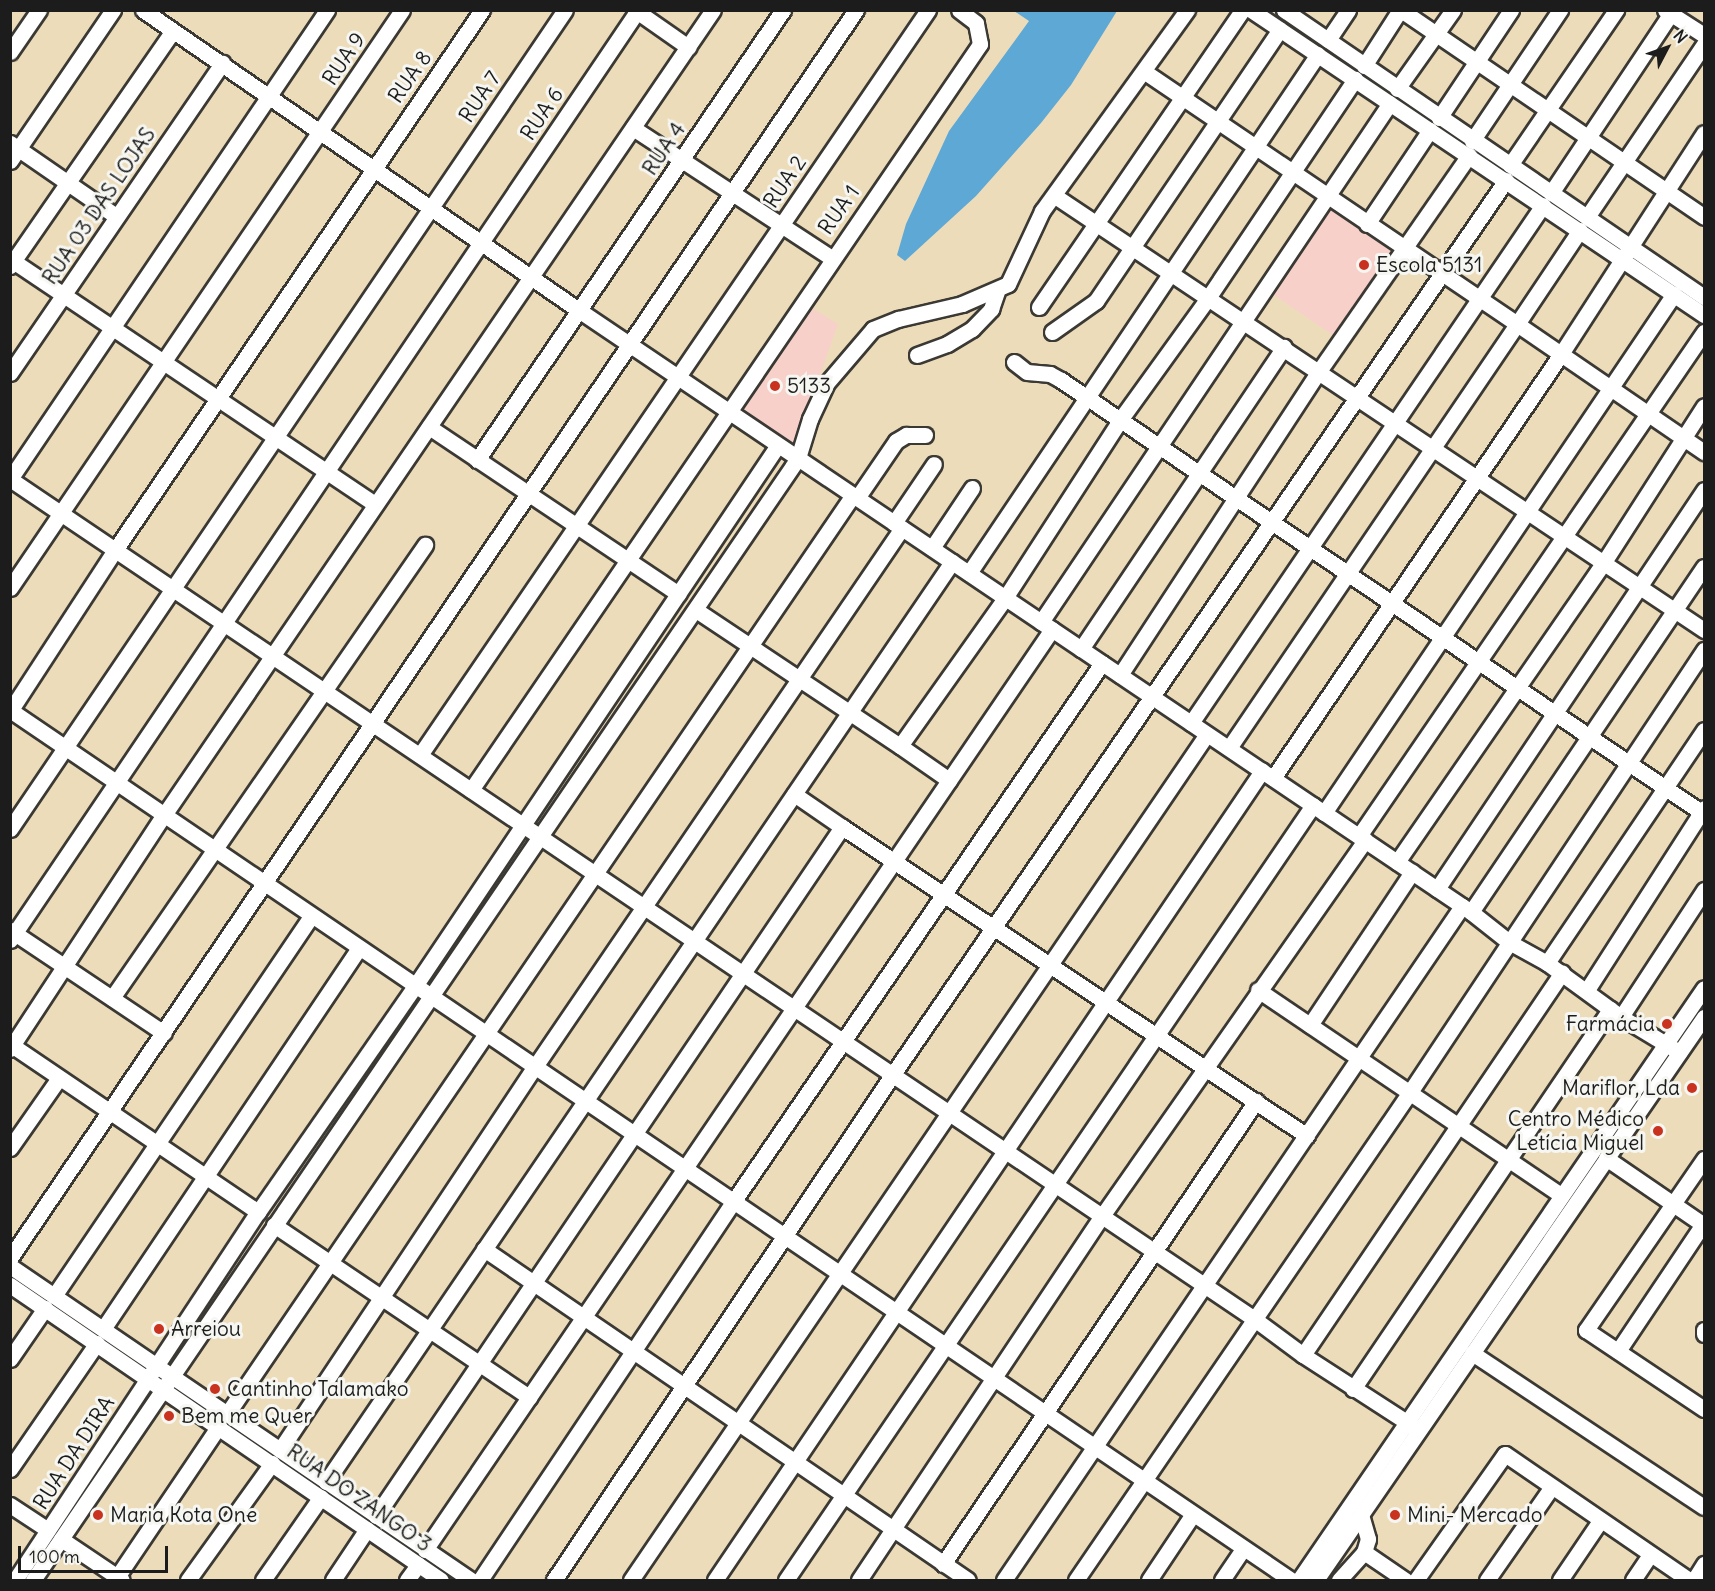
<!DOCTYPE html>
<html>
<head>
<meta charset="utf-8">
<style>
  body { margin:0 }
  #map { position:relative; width:1715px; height:1591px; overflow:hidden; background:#eddcba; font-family:Delius,sans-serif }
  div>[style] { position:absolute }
  .built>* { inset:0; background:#f7d0ca }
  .water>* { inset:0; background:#5ea8d6 }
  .roads { filter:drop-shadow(2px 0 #3b3934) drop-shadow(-2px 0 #3b3934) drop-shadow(0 2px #3b3934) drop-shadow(0 -2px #3b3934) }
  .minor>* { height:15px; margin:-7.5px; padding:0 7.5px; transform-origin:7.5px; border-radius:7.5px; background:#fff }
  .dots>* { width:16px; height:16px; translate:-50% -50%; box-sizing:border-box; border:3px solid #f6f6f2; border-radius:50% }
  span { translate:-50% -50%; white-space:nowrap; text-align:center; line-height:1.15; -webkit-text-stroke:6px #f6f6f2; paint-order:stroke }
  .street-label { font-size:21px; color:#1c1c1c }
  .poi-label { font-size:21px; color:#1c1c1c }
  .left { translate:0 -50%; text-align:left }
  .right { translate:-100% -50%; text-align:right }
  .frame { position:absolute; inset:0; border:12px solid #1c1c1c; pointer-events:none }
  .north { position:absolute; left:1637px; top:18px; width:60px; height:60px; -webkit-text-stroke:4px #f6f6f2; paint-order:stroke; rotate:49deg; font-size:16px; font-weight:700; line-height:24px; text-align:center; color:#1c1c1c }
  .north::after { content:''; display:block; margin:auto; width:21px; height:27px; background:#1c1c1c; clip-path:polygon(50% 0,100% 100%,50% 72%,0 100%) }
  .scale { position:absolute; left:18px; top:1546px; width:150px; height:27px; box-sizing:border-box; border:3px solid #1c1c1c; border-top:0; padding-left:8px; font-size:18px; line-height:21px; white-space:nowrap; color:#1c1c1c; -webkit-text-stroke:4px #f6f6f2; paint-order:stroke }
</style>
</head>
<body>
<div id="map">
  <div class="built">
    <div style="clip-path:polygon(1331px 210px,1391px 251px,1334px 336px,1274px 295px)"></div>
    <div style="clip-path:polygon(810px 307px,838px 324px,795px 446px,740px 410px)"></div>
  </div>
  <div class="water">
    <div style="clip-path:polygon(1014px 11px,1117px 11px,1071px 85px,1041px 123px,976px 196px,905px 261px,897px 255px,906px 224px,949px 131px,1029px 21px)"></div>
  </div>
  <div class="roads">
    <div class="minor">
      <div style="left:143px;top:10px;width:531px;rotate:34.56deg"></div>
      <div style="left:580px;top:311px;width:1075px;rotate:34deg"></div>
      <div style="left:1471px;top:912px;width:48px;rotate:38.3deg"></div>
      <div style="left:1509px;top:942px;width:43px;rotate:28.9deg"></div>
      <div style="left:1547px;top:963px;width:92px;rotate:36.1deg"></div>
      <div style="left:1621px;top:1017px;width:68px;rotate:31.1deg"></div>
      <div style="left:635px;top:10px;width:65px;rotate:34.9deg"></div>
      <div style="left:1251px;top:10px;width:546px;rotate:33.95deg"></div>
      <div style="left:1284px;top:10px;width:509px;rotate:34.35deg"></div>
      <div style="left:1401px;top:10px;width:367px;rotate:34.3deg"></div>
      <div style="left:1665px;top:10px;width:46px;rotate:32.7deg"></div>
      <div style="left:1328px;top:40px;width:36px;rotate:-56deg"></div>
      <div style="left:10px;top:52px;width:51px;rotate:-55.4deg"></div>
      <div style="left:1364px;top:66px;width:67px;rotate:-57.3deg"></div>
      <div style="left:1145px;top:72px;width:449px;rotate:34.1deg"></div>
      <div style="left:1517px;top:324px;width:113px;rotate:-56.2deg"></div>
      <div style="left:1397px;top:89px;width:97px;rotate:-54.7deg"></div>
      <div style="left:1439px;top:118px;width:130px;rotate:-56.3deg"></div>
      <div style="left:633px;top:128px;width:238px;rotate:33.2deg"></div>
      <div style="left:1472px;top:141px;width:158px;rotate:-56.1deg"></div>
      <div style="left:10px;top:143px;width:129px;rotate:34.6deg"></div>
      <div style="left:10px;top:161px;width:183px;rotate:-55.7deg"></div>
      <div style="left:1510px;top:165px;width:188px;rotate:-55.6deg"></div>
      <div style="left:1551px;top:193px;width:220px;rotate:-56.3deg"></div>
      <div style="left:1055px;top:196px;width:781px;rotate:33.77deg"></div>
      <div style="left:1587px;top:217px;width:209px;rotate:-55.9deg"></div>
      <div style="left:1367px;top:224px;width:113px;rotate:-56.2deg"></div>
      <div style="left:10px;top:259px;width:440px;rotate:33.9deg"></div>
      <div style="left:10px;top:266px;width:286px;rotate:-55.3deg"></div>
      <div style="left:1039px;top:307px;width:360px;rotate:-55.6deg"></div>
      <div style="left:1052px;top:332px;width:54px;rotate:-35.2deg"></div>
      <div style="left:1096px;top:301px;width:328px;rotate:-55.9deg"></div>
      <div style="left:917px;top:355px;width:32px;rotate:-20deg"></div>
      <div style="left:947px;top:344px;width:29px;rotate:-31deg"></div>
      <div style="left:972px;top:329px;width:28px;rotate:-46deg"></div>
      <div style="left:991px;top:309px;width:18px;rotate:-71deg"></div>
      <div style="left:1014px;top:362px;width:16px;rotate:38deg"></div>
      <div style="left:1027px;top:372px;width:23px;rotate:5deg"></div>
      <div style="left:1050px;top:374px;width:13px;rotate:29deg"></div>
      <div style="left:1061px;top:380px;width:776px;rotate:34.02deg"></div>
      <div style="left:10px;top:373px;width:376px;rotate:-55.6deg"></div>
      <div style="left:429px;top:427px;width:300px;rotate:33.8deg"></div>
      <div style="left:477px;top:460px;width:544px;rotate:-55.78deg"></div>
      <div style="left:10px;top:479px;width:1500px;rotate:34.02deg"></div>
      <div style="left:1253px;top:1318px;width:62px;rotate:36.5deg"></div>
      <div style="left:1303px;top:1355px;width:138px;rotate:32.9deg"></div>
      <div style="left:10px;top:479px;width:566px;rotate:-55.94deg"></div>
      <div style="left:857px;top:498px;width:69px;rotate:-55.6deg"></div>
      <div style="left:896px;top:441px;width:12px;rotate:-31deg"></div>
      <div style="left:906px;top:435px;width:19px"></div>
      <div style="left:894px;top:523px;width:71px;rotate:-55.9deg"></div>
      <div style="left:932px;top:548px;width:72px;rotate:-56.3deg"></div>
      <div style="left:969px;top:573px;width:625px;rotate:-56.08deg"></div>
      <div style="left:10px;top:588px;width:698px;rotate:-55.85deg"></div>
      <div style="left:696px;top:610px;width:245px;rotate:33.7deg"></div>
      <div style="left:900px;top:746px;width:181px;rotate:-54.6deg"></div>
      <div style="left:1005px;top:598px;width:212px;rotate:-57.1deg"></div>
      <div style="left:1120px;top:420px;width:150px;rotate:-54.2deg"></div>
      <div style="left:1208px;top:298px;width:264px;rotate:-56.1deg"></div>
      <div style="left:1041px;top:622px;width:625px;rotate:-56.08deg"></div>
      <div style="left:1081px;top:649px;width:364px;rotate:-56.1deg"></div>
      <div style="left:1120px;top:675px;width:363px;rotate:-56.8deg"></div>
      <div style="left:1319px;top:371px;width:263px;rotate:-55.2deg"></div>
      <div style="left:10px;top:710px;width:1549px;rotate:34.18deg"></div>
      <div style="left:10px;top:711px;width:192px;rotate:-56.9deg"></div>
      <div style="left:115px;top:550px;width:653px;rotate:-55.8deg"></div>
      <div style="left:1191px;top:723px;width:626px;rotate:-55.8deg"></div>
      <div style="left:900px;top:746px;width:60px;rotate:34.8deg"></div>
      <div style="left:1229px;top:748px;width:513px;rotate:-55.81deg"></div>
      <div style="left:1517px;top:324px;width:227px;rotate:34.4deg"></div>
      <div style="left:420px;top:755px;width:902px;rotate:-55.71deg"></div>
      <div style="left:1273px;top:778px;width:513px;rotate:-55.81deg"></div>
      <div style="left:1561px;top:354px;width:263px;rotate:-57.1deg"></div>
      <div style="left:471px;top:790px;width:903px;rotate:-55.69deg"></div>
      <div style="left:980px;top:44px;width:21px;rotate:-101deg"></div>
      <div style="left:976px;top:23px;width:21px;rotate:-143deg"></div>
      <div style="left:1324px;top:813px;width:626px;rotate:-56.01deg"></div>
      <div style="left:842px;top:827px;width:558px;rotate:33.6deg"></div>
      <div style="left:10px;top:829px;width:989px;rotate:-55.88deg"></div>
      <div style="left:1359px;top:836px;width:611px;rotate:-55.61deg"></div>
      <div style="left:1397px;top:862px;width:364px;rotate:-55.4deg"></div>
      <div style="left:1604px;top:562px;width:185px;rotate:-57.3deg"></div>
      <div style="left:1437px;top:889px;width:480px;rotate:-56.2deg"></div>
      <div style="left:1471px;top:912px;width:416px;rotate:-56deg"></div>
      <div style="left:10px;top:930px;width:185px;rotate:33.8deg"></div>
      <div style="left:10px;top:940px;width:1122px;rotate:-55.97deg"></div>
      <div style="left:1547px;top:963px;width:281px;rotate:-56deg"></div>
      <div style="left:1258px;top:990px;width:366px;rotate:34.1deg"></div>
      <div style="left:1587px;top:990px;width:216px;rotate:-57.3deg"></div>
      <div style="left:112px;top:998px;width:551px;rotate:-55.36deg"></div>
      <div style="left:1621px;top:1017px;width:152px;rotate:-56.8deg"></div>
      <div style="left:1310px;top:1025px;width:184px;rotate:-56.3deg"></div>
      <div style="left:13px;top:1046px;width:296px;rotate:34.1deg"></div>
      <div style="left:10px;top:1049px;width:280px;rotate:-56.7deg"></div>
      <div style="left:164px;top:815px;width:974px;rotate:-55.71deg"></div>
      <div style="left:10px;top:1148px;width:85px;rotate:-55deg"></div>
      <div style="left:1606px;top:1158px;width:119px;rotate:34.4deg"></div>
      <div style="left:1704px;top:1159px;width:208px;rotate:124.6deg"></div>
      <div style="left:1586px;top:1330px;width:142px;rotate:33.8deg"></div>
      <div style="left:274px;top:1225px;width:308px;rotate:34deg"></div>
      <div style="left:484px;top:1249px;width:586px;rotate:34.37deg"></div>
      <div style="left:10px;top:1258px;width:1508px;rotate:-55.87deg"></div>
      <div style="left:10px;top:1266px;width:558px;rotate:34.26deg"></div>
      <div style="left:10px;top:1285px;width:522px;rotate:34.39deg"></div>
      <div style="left:54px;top:1296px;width:458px;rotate:-55.9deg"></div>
      <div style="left:103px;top:1329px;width:459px;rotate:-56.1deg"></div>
      <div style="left:1704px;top:1330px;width:4px;rotate:90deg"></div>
      <div style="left:1618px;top:1351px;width:153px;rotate:-56.2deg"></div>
      <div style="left:1472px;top:1353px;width:278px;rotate:33.6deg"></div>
      <div style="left:1303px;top:1355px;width:462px;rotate:-55.9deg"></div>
      <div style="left:10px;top:1359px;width:62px;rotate:-55.5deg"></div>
      <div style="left:1353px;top:1389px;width:459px;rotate:-55.9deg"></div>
      <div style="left:227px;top:1414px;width:1112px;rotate:-55.74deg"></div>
      <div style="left:280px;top:1450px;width:459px;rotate:-56.4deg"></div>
      <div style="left:534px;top:1068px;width:653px;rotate:-55.73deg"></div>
      <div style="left:10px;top:1469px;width:153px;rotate:-55.4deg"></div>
      <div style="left:326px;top:1482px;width:1113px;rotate:-55.77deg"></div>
      <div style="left:10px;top:1505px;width:45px;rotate:33.3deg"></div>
      <div style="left:376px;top:1516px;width:832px;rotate:-55.93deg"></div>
      <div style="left:842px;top:827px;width:58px;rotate:-145.5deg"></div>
      <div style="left:1362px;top:1518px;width:22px;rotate:74deg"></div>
      <div style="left:1368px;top:1539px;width:14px;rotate:107deg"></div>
      <div style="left:61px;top:1539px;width:73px;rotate:33.9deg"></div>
      <div style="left:425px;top:1550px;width:1114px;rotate:-55.75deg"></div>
      <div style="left:943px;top:1564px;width:559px;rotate:-55.94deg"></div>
      <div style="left:15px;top:1580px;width:441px;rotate:-56.6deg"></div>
      <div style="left:258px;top:1212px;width:275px;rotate:-55.2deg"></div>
      <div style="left:415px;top:986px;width:651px;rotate:-56.14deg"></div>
      <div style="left:33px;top:1580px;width:1358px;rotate:-55.71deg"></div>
      <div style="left:798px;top:458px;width:41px;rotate:-72.9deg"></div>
      <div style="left:810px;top:419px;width:38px;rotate:-65deg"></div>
      <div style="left:826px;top:384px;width:72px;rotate:-49.5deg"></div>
      <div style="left:873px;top:329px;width:27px;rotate:-22deg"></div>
      <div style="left:898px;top:319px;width:66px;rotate:-13.2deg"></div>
      <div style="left:962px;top:304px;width:50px;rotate:-23.5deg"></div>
      <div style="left:1008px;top:284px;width:81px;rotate:-65deg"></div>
      <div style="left:1042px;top:211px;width:248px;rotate:-54.2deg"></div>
      <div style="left:115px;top:1580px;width:186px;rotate:-56deg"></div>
      <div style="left:188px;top:1580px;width:144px;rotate:-54.3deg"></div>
      <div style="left:263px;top:1580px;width:101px;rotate:-55.1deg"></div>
      <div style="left:333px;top:1580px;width:61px;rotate:-56.3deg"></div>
      <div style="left:407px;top:1580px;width:19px;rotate:-54deg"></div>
      <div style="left:480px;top:1580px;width:455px;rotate:-56.2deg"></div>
      <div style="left:733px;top:1202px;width:653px;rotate:-55.6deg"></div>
      <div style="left:554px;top:1580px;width:609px;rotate:-56.18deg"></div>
      <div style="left:893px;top:1074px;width:1084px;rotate:-55.56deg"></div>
      <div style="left:631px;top:1580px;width:1023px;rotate:-55.75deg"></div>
      <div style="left:715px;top:1580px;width:977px;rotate:-55.94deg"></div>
      <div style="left:786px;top:1580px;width:937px;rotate:-55.78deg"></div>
      <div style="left:859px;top:1580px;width:438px;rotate:-56.3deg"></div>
      <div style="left:1102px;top:1216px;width:459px;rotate:-55deg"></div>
      <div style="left:1004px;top:1580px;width:815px;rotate:-55.8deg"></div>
      <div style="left:1076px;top:1580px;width:591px;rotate:-55.61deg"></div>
      <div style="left:1410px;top:1092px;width:531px;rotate:-56.37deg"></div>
      <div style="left:1149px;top:1580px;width:79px;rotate:-56.3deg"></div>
      <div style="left:1222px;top:1580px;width:37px;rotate:-56deg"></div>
      <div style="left:1299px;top:1580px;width:717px;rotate:-55.62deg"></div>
      <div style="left:1316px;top:1580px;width:684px;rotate:-55.43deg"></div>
      <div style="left:1339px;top:1580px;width:38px;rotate:-48deg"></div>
      <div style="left:1364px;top:1552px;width:50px;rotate:34.3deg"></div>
      <div style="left:1416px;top:1580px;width:154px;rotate:-54.8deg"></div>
      <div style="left:1505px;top:1454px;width:223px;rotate:34.4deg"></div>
      <div style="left:1487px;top:1580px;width:112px;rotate:-55.2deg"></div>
      <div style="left:1560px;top:1580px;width:71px;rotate:-55.9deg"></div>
      <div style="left:1633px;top:1580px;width:30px;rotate:-56deg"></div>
      <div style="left:1694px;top:1580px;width:19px;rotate:-58deg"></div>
    </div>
  </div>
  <div class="dots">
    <div style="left:1364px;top:265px;background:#c8321e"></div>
    <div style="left:775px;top:386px;background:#c8321e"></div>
    <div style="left:1667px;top:1024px;background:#c8321e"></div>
    <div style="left:1692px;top:1088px;background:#c8321e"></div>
    <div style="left:1658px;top:1131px;background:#c8321e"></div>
    <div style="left:159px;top:1329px;background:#c8321e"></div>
    <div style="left:215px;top:1389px;background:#c8321e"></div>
    <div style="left:169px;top:1416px;background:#c8321e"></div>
    <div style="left:98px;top:1515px;background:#c8321e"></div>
    <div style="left:1395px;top:1515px;background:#c8321e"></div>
  </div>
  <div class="street-label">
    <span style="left:344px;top:59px;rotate:-56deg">RUA 9</span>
    <span style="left:410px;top:77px;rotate:-55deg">RUA 8</span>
    <span style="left:480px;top:97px;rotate:-56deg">RUA 7</span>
    <span style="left:542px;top:114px;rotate:-56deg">RUA 6</span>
    <span style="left:664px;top:149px;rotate:-56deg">RUA 4</span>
    <span style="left:785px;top:182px;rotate:-56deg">RUA 2</span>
    <span style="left:99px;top:206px;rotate:-56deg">RUA 03 DAS LOJAS</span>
    <span style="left:839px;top:210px;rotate:-55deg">RUA 1</span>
    <span style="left:74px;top:1453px;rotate:-57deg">RUA DA DIRA</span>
    <span style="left:359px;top:1498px;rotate:35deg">RUA DO ZANGO 3</span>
  </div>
  <div class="poi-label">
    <span class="left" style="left:1376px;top:265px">Escola 5131</span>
    <span class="left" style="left:787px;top:386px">5133</span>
    <span class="right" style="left:1655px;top:1024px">Farmácia</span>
    <span class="right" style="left:1680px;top:1088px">Mariflor, Lda</span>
    <span class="right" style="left:1644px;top:1131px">Centro Médico<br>Letícia Miguel</span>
    <span class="left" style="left:171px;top:1329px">Arreiou</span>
    <span class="left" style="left:227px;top:1389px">Cantinho Talamako</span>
    <span class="left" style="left:181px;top:1416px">Bem me Quer</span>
    <span class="left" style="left:110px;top:1515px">Maria Kota One</span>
    <span class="left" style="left:1407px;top:1515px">Mini- Mercado</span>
  </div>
  <div class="frame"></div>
  <div class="north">N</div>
  <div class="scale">100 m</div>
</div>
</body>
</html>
